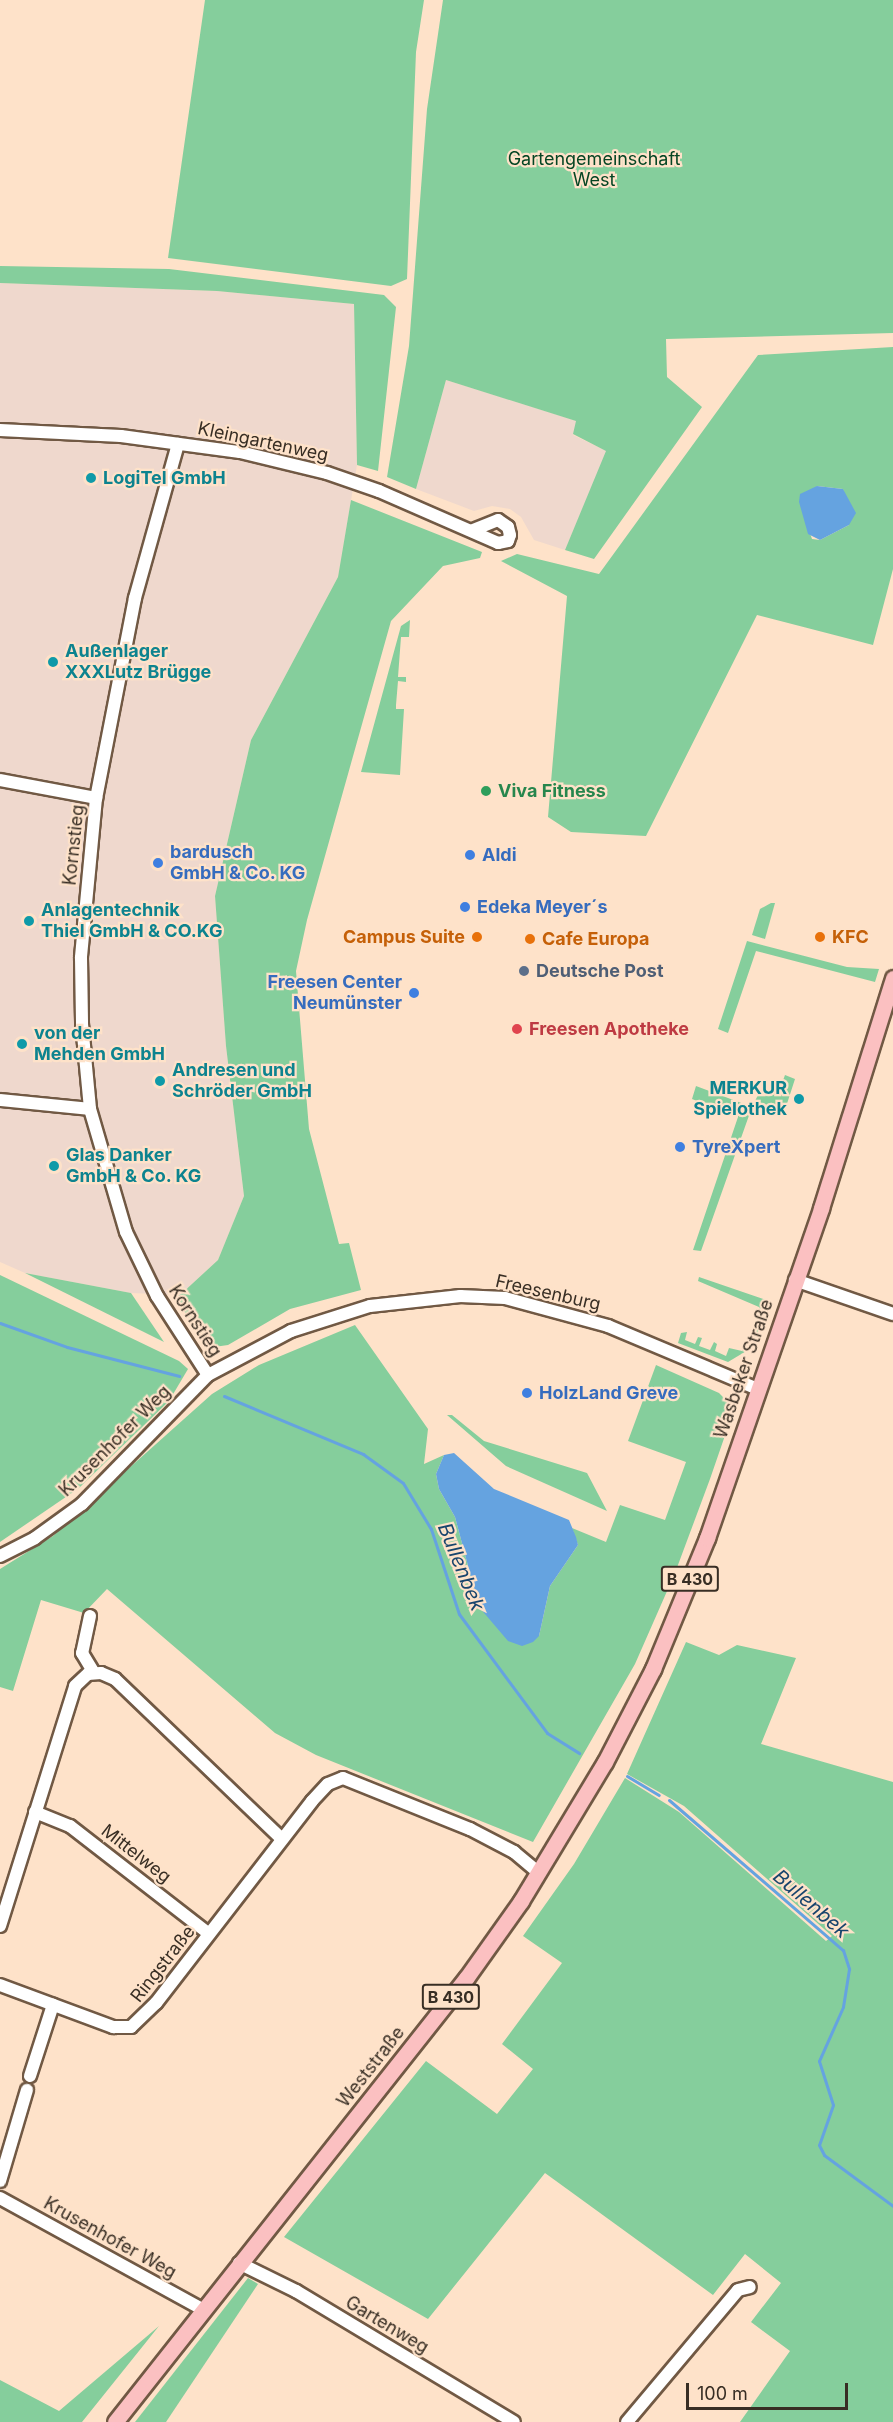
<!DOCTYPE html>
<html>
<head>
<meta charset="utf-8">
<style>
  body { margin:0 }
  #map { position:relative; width:893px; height:2422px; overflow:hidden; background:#fee2c9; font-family:Inter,sans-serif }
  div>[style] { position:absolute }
  .industrial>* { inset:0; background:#efd8cd }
  .green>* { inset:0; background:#85ce9c }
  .water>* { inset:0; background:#65a3e0 }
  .stream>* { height:3px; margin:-1.5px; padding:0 1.5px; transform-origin:1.5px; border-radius:1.5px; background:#65a3e0 }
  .roads { filter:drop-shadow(2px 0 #715944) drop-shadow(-2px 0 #715944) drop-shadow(0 2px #715944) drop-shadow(0 -2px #715944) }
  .minor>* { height:12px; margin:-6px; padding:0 6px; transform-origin:6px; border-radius:6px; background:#fff }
  .major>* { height:15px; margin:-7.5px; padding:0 7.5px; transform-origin:7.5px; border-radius:7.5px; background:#fbc0c1 }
  .dots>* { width:16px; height:16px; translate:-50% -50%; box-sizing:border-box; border:3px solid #fee2c9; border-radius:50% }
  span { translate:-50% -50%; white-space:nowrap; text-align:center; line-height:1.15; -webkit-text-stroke:4.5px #fee2c9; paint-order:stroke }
  .shield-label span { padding:2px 4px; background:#fee2c9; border:2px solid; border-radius:4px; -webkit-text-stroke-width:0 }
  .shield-label { font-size:16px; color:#382e24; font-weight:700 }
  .park-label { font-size:18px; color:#054523 }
  .street-label { font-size:18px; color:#382e24 }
  .culture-label { font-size:18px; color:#0d838f; font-weight:700 }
  .left { translate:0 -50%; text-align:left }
  .right { translate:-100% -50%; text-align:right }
  .leisure-label { font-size:18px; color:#27864d; font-weight:700 }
  .shop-label { font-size:18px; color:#366cbe; font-weight:700 }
  .food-label { font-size:18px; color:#c56008; font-weight:700 }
  .service-label { font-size:18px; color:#4e5e75; font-weight:700 }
  .health-label { font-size:18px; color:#be3a42; font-weight:700 }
  .water-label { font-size:20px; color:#18456d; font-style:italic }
  .scale { position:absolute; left:686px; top:2383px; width:162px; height:27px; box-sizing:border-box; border:3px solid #382e24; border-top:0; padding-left:8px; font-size:18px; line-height:21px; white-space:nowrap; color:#382e24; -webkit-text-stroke:4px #fee2c9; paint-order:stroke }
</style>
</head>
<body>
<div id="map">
  <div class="industrial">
    <div style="clip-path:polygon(0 283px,217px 291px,354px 304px,357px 465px,338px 577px,251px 740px,215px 896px,226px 1046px,244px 1196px,218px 1260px,180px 1295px,131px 1293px,25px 1273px,0 1262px)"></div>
    <div style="clip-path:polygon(446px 380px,577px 421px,573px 435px,607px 451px,565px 550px,534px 540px,521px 517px,510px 509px,492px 506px,474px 511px,416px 489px)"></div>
  </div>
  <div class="green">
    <div style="clip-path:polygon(205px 0,424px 0,416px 52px,407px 279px,391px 286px,168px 258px)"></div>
    <div style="clip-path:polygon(443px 0,893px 0,893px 333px,666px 339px,667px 377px,702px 407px,594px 559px,565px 550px,606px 451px,573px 434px,576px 421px,446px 380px,416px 489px,387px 477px,409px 346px,427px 109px)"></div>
    <div style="clip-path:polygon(0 266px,169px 269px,384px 295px,396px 307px,378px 471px,357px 465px,354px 304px,217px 291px,0 283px)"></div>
    <div style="clip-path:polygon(evenodd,893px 347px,893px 569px,873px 645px,757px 615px,646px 836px,571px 832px,548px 817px,567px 596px,501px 561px,517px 554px,599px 574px,758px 355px,893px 347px,817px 486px,843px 489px,849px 525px,820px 540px,812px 539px,807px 525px,817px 486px)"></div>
    <div style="clip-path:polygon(351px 500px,482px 552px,480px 558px,443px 566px,391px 621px,307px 920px,296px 971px,309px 1129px,339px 1244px,349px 1243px,361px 1290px,290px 1309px,228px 1345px,207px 1348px,174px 1295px,180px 1295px,218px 1260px,244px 1196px,226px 1046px,215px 896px,251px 740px,338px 577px)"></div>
    <div style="clip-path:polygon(410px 620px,409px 637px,401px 637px,398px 677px,406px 677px,406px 682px,398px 681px,396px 705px,396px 709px,404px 709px,400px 775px,361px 772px,401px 626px)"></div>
    <div style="clip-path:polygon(771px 903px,775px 903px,765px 939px,752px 935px,760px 909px)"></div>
    <div style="clip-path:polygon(747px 941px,847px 967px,879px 969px,875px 982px,756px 951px,728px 1033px,718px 1029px)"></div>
    <div style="clip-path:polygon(785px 1075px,795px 1079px,783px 1116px,752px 1107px,701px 1251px,693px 1250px,738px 1117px,692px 1099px,696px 1086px,752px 1107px,761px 1089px,778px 1094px)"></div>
    <div style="clip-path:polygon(25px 1273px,131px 1293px,164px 1342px)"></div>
    <div style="clip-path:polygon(0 1275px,179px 1361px,188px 1369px,169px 1401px,79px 1488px,0 1542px)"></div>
    <div style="clip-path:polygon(699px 1277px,769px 1301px,757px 1335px,754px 1334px,762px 1315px,759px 1307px,698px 1281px)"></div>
    <div style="clip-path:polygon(355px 1325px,428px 1429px,424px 1464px,444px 1455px,436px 1474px,439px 1489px,455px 1517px,479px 1607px,539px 1636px,550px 1586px,578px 1545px,572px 1528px,606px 1542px,620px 1505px,665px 1520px,686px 1462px,628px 1441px,656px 1365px,719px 1393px,730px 1404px,730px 1421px,710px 1479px,675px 1573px,635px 1664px,533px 1842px,316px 1755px,275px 1733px,107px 1589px,84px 1613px,41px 1600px,13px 1691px,0 1687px,0 1569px,53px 1536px,212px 1394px,259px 1365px)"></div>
    <div style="clip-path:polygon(687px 1332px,685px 1340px,695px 1344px,698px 1337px,702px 1338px,699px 1346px,710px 1350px,714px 1342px,717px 1344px,715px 1351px,726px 1356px,729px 1348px,742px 1351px,753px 1336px,756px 1338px,748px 1350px,728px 1362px,678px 1343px,681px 1333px)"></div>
    <div style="clip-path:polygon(447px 1415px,452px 1415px,484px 1441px,587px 1473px,607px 1511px,506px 1466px)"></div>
    <div style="clip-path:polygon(686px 1642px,719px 1655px,737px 1645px,796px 1658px,761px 1744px,893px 1782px,893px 2422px,740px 2422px,790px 2351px,751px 2322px,781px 2283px,745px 2254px,713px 2295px,545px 2173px,428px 2319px,284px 2237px,426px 2061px,497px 2114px,533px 2069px,502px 2044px,562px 1963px,523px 1936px,574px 1864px,625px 1778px,679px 1812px,826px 1941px,832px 1936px,684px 1806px,627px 1774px)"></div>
    <div style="clip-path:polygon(248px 2278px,258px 2284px,166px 2422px,135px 2422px)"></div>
    <div style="clip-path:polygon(159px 2326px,82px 2422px,0 2422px,0 2380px,59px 2411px)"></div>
  </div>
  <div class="water">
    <div style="clip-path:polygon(817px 486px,843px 489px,856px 513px,849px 525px,820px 540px,808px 534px,799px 502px,800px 494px)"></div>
    <div style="clip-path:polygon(454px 1453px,494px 1489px,569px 1520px,576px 1537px,578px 1545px,550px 1586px,539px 1636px,533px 1642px,522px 1646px,508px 1641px,479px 1607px,455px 1517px,439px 1489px,436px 1474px,444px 1455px)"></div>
  </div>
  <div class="stream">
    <div style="left:0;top:1323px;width:71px;rotate:19.7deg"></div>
    <div style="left:67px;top:1347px;width:116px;rotate:14.5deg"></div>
    <div style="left:224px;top:1396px;width:151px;rotate:22.6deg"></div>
    <div style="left:363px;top:1454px;width:49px;rotate:35.9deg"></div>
    <div style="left:403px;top:1483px;width:54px;rotate:58.7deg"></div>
    <div style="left:431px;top:1529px;width:89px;rotate:71.8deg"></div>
    <div style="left:459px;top:1614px;width:148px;rotate:53.5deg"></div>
    <div style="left:547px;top:1733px;width:38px;rotate:32deg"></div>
    <div style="left:627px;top:1776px;width:37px;rotate:31deg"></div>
    <div style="left:669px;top:1800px;width:230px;rotate:40.8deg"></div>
    <div style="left:843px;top:1950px;width:20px;rotate:72deg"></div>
    <div style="left:849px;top:1969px;width:38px;rotate:99deg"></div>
    <div style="left:843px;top:2007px;width:59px;rotate:114deg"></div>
    <div style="left:819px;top:2061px;width:46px;rotate:72.3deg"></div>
    <div style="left:833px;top:2105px;width:42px;rotate:109.3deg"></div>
    <div style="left:819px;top:2145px;width:11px;rotate:63deg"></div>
    <div style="left:824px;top:2155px;width:86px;rotate:36.5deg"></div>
  </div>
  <div class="roads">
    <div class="minor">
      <div style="left:0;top:430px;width:121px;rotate:2.8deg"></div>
      <div style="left:121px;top:436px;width:120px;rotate:7.7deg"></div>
      <div style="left:240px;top:452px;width:89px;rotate:13.6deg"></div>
      <div style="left:327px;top:473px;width:55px;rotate:19.1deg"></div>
      <div style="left:379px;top:491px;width:130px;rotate:23.6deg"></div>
      <div style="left:498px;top:543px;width:10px;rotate:-11deg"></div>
      <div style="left:508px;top:541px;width:6px;rotate:-72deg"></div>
      <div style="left:510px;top:535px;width:8px;rotate:-104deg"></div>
      <div style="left:508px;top:527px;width:12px;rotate:-145deg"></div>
      <div style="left:498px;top:520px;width:27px;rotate:158deg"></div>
      <div style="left:178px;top:444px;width:160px;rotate:105.6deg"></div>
      <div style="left:135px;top:598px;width:204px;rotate:101deg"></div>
      <div style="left:96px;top:798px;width:161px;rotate:95.4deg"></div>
      <div style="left:81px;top:958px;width:66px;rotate:89.1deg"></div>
      <div style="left:82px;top:1024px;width:85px;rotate:84.6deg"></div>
      <div style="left:90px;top:1109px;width:128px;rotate:73.7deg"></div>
      <div style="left:126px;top:1232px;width:71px;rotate:64.2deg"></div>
      <div style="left:157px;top:1296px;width:94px;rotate:57.2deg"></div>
      <div style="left:0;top:780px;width:98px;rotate:10.6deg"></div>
      <div style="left:0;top:1100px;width:90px;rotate:5.7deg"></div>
      <div style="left:795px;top:1280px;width:104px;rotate:19.1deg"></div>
      <div style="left:0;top:1556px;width:39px;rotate:-27deg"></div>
      <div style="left:35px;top:1538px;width:58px;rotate:-35.9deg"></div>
      <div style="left:82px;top:1504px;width:180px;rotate:-45.7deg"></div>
      <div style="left:208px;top:1375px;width:94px;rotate:-27.9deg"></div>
      <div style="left:291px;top:1331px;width:83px;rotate:-17.6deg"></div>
      <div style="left:370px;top:1306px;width:91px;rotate:-6.3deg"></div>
      <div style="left:460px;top:1296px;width:45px;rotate:2.5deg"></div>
      <div style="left:505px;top:1298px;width:107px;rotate:15.2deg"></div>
      <div style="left:608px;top:1326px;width:163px;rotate:22.8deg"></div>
      <div style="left:90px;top:1616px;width:38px;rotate:102deg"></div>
      <div style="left:82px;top:1653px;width:23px;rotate:59deg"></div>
      <div style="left:35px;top:1812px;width:38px;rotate:22deg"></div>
      <div style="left:70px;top:1826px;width:176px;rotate:37.8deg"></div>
      <div style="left:0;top:1926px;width:251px;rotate:-72.6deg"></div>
      <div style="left:75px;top:1686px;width:18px;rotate:-43deg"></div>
      <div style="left:88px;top:1674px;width:13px;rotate:-4deg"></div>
      <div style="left:101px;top:1673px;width:15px;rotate:23deg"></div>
      <div style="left:115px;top:1679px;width:231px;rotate:43.8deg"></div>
      <div style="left:0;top:1985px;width:121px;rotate:20.4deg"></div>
      <div style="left:113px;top:2027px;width:18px"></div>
      <div style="left:131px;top:2027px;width:35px;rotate:-44deg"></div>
      <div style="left:156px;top:2003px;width:255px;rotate:-52.3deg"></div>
      <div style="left:312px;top:1801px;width:23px;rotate:-47deg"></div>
      <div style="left:328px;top:1784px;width:16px;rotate:-22deg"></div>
      <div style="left:343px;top:1778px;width:137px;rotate:21.9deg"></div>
      <div style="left:470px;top:1829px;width:50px;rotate:27.6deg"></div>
      <div style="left:514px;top:1852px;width:31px;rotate:40deg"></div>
      <div style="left:30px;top:2076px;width:75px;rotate:-72.1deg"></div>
      <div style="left:0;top:2181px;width:95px;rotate:-73.5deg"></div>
      <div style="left:0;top:2198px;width:230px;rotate:28.8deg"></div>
      <div style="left:239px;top:2263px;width:64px;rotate:26.2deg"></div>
      <div style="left:296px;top:2291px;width:254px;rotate:31deg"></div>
      <div style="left:627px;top:2422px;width:172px;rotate:-49.9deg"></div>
      <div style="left:738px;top:2290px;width:12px;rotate:-14deg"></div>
    </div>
    <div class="major">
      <div style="left:115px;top:2422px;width:567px;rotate:-51.66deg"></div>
      <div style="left:467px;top:1977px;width:93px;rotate:-54.6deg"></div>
      <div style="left:521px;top:1901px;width:162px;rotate:-58.9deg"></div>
      <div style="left:605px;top:1762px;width:105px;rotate:-62.7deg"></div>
      <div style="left:653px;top:1669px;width:142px;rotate:-67.6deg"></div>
      <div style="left:707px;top:1538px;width:349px;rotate:-70.9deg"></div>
      <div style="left:821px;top:1208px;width:241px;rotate:-72.6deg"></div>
    </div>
  </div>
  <div class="dots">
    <div style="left:91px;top:478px;background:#0f9aa8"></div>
    <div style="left:53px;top:662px;background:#0f9aa8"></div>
    <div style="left:486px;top:791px;background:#2e9e5b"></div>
    <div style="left:470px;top:855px;background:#3f7fe0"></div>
    <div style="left:158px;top:863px;background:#3f7fe0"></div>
    <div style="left:465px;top:907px;background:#3f7fe0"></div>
    <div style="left:29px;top:921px;background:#0f9aa8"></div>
    <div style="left:477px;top:937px;background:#e8710a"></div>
    <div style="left:820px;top:937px;background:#e8710a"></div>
    <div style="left:530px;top:939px;background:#e8710a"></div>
    <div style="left:524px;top:971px;background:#5c6f8a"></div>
    <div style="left:414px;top:993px;background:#3f7fe0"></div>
    <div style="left:517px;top:1029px;background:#e0444e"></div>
    <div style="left:22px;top:1044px;background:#0f9aa8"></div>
    <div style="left:160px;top:1081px;background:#0f9aa8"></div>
    <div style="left:799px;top:1099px;background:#0f9aa8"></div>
    <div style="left:680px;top:1147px;background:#3f7fe0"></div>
    <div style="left:54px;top:1166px;background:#0f9aa8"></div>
    <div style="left:527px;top:1393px;background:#3f7fe0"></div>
  </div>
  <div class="shield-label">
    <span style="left:690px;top:1579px">B 430</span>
    <span style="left:451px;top:1997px">B 430</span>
  </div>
  <div class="park-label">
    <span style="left:594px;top:170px">Gartengemeinschaft<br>West</span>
  </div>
  <div class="street-label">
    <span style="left:263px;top:442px;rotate:12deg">Kleingartenweg</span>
    <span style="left:74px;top:845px;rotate:-84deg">Kornstieg</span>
    <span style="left:548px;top:1293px;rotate:13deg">Freesenburg</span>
    <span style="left:195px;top:1321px;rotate:57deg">Kornstieg</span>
    <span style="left:744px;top:1369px;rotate:-71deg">Wasbeker Straße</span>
    <span style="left:115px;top:1441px;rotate:-45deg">Krusenhofer Weg</span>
    <span style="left:136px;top:1854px;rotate:38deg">Mittelweg</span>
    <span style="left:163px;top:1964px;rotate:-52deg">Ringstraße</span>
    <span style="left:371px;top:2067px;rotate:-52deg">Weststraße</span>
    <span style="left:110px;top:2238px;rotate:29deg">Krusenhofer Weg</span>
    <span style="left:387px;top:2325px;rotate:31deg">Gartenweg</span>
  </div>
  <div class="culture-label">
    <span class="left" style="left:103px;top:478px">LogiTel GmbH</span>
    <span class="left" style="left:65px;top:662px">Außenlager<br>XXXLutz Brügge</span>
    <span class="left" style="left:41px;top:921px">Anlagentechnik<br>Thiel GmbH &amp; CO.KG</span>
    <span class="left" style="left:34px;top:1044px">von der<br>Mehden GmbH</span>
    <span class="left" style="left:172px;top:1081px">Andresen und<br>Schröder GmbH</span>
    <span class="right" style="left:787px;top:1099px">MERKUR<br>Spielothek</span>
    <span class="left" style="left:66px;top:1166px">Glas Danker<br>GmbH &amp; Co. KG</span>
  </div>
  <div class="leisure-label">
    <span class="left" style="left:498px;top:791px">Viva Fitness</span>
  </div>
  <div class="shop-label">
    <span class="left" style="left:170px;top:863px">bardusch<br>GmbH &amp; Co. KG</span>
    <span class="left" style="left:482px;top:855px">Aldi</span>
    <span class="left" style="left:477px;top:907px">Edeka Meyer´s</span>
    <span class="right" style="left:402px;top:993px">Freesen Center<br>Neumünster</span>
    <span class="left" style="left:692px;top:1147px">TyreXpert</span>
    <span class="left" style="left:539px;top:1393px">HolzLand Greve</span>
  </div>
  <div class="food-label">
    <span class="right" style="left:465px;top:937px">Campus Suite</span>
    <span class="left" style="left:832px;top:937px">KFC</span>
    <span class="left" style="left:542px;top:939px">Cafe Europa</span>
  </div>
  <div class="service-label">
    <span class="left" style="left:536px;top:971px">Deutsche Post</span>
  </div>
  <div class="health-label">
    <span class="left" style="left:529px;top:1029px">Freesen Apotheke</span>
  </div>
  <div class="water-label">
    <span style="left:461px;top:1567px;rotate:68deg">Bullenbek</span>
    <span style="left:811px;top:1904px;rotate:41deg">Bullenbek</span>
  </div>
  <div class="scale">100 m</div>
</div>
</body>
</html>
